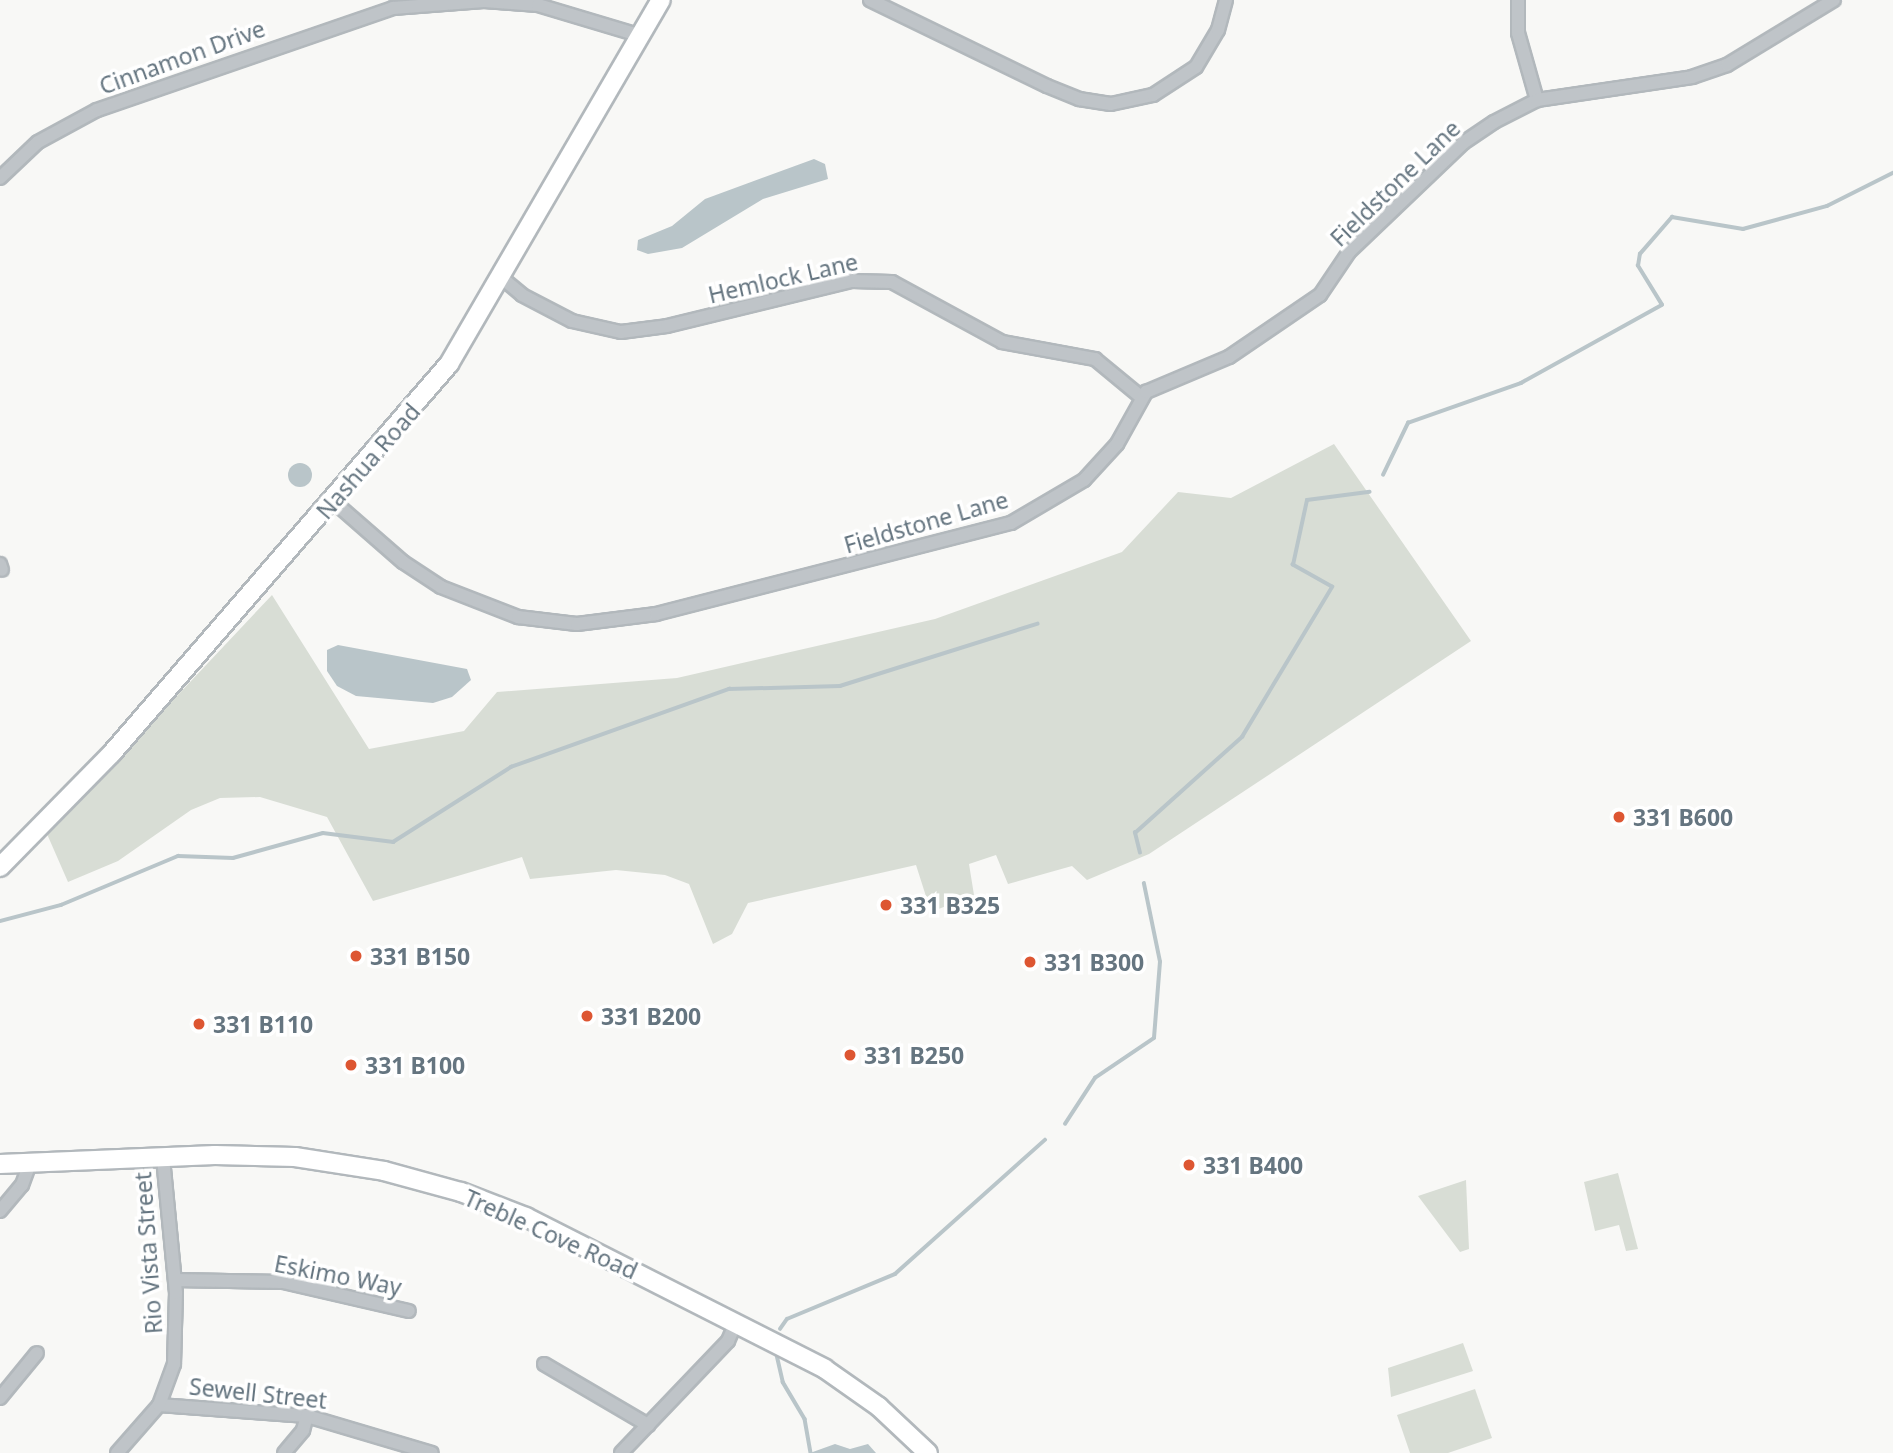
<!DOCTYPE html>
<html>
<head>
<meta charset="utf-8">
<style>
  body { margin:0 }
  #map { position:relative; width:1893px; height:1453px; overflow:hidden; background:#f8f8f6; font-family:"Noto Sans",sans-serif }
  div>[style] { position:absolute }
  .green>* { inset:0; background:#d8ddd5 }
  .water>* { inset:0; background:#b9c5c9 }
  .round { border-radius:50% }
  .stream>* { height:3.5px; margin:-1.75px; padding:0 1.75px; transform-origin:1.75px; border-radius:1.75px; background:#b9c5c9 }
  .roads { filter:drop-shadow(2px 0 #b2b8bc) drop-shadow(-2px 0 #b2b8bc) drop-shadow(0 2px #b2b8bc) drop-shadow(0 -2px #b2b8bc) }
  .street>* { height:12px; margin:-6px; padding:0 6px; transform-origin:6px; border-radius:6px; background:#bfc4c8 }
  .secondary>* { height:18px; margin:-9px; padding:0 9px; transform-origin:9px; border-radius:9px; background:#fff }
  .dots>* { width:19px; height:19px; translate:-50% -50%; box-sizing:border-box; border:4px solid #fff; border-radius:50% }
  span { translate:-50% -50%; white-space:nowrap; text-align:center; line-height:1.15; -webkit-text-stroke:7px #fff; paint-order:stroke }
  .street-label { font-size:23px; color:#657580 }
  .poi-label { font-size:23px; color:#657580; font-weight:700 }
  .left { translate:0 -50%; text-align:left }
</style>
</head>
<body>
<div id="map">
  <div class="green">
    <div style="clip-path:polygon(1334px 444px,1471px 641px,1149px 854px,1087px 880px,1072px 866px,1008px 884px,996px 855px,969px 864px,974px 895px,931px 912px,916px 865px,748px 903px,732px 934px,713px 944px,689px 884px,665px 875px,616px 870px,530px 879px,522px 857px,373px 901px,327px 817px,260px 797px,220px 798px,191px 810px,118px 861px,68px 882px,47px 834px,272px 595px,369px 749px,464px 731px,497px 692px,677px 678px,935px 619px,1122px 552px,1178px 492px,1231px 498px)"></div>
    <div style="clip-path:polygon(1618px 1173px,1638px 1249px,1626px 1251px,1619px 1225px,1595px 1231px,1584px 1182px)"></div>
    <div style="clip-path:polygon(1466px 1180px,1469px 1249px,1460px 1252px,1418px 1196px)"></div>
    <div style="clip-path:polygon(1463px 1343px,1473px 1371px,1391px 1397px,1388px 1368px)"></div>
    <div style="clip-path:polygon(1475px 1389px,1492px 1438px,1448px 1453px,1410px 1453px,1397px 1415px)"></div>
  </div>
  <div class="water">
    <div style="clip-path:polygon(814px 159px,825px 164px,828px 179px,763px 199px,682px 248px,648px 254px,637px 250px,638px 240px,672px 226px,705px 199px)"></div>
    <div class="round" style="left:288px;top:463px;width:24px;height:24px"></div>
    <div style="clip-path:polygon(338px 645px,467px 669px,471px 680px,452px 697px,433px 703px,356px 696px,337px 686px,327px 671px,327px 650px)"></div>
    <div style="clip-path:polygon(835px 1444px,850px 1449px,868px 1444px,876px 1453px,810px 1453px)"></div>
  </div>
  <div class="stream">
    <div style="left:1383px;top:475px;width:58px;rotate:-64.3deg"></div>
    <div style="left:1408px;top:423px;width:120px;rotate:-19.5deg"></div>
    <div style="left:1521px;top:383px;width:161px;rotate:-29deg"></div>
    <div style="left:1662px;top:305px;width:46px;rotate:-121.6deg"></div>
    <div style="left:1638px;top:266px;width:12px;rotate:-81deg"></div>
    <div style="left:1640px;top:254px;width:49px;rotate:-49.1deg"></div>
    <div style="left:1672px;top:217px;width:72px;rotate:9.6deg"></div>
    <div style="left:1743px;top:229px;width:87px;rotate:-15.3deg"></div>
    <div style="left:1827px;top:206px;width:74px;rotate:-26.6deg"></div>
    <div style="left:1140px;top:853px;width:21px;rotate:-104deg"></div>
    <div style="left:1135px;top:833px;width:144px;rotate:-41.9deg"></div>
    <div style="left:1242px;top:737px;width:175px;rotate:-59deg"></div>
    <div style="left:1332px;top:587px;width:45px;rotate:-150.6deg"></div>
    <div style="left:1293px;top:565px;width:66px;rotate:-77.8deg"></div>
    <div style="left:1307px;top:500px;width:63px;rotate:-7.4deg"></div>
    <div style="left:0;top:921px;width:63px;rotate:-14.7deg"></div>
    <div style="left:61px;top:905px;width:127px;rotate:-22.7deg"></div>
    <div style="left:178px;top:856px;width:55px;rotate:2.1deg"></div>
    <div style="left:233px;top:858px;width:93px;rotate:-15.5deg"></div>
    <div style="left:323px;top:833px;width:71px;rotate:7.3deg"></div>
    <div style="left:393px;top:842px;width:140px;rotate:-32.4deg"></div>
    <div style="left:511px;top:767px;width:232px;rotate:-19.7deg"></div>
    <div style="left:729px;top:689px;width:111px;rotate:-1.5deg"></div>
    <div style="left:840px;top:686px;width:207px;rotate:-17.5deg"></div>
    <div style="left:1065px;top:1124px;width:55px;rotate:-56.9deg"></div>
    <div style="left:1095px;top:1078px;width:71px;rotate:-34.1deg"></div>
    <div style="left:1154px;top:1038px;width:76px;rotate:-85.5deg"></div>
    <div style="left:1160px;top:962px;width:80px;rotate:-101.6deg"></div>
    <div style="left:780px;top:1329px;width:12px;rotate:-55deg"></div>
    <div style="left:787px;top:1319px;width:117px;rotate:-22.6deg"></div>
    <div style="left:895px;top:1274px;width:201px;rotate:-41.8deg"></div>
    <div style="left:777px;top:1355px;width:28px;rotate:77deg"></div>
    <div style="left:783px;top:1382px;width:43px;rotate:59.3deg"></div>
    <div style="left:805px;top:1419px;width:35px;rotate:80deg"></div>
  </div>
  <div class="roads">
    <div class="street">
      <div style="left:870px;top:0;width:197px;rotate:25.9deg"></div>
      <div style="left:1047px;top:86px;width:35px;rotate:22deg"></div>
      <div style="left:1079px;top:99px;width:32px;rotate:9deg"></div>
      <div style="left:1111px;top:104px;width:43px;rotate:-12.1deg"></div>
      <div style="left:1153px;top:95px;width:51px;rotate:-33.1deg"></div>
      <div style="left:1196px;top:67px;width:43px;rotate:-59.3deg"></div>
      <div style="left:1218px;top:30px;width:31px;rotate:-75deg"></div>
      <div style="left:1518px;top:0;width:33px;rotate:90deg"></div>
      <div style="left:1518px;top:33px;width:70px;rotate:74.2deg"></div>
      <div style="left:0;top:178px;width:52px;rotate:-43.5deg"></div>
      <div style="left:38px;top:142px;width:67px;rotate:-28.5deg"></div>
      <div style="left:97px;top:110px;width:313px;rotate:-19deg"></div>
      <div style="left:393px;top:8px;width:91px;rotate:-4.4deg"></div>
      <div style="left:484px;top:1px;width:54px;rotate:4.2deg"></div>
      <div style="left:538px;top:5px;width:109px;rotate:16.6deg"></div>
      <div style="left:502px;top:278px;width:26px;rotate:40deg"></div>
      <div style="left:522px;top:295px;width:56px;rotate:27.5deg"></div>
      <div style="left:572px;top:321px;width:50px;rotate:12.7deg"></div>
      <div style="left:621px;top:332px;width:46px;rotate:-7.4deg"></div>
      <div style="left:667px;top:326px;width:190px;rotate:-13.7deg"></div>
      <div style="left:852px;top:281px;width:40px;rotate:1.4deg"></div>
      <div style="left:892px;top:282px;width:125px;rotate:28.6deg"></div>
      <div style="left:1002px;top:342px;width:95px;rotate:10.4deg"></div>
      <div style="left:1095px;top:359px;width:60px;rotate:39.6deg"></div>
      <div style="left:333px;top:501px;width:93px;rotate:41.1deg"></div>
      <div style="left:403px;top:562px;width:45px;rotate:33.3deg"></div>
      <div style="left:441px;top:587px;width:83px;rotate:21.3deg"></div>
      <div style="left:518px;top:617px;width:59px;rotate:6.8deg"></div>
      <div style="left:577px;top:624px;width:80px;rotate:-7.2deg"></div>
      <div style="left:656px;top:614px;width:366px;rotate:-14.4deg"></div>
      <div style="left:1011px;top:523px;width:85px;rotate:-30.5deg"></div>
      <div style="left:1084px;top:480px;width:49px;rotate:-47.5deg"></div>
      <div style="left:1117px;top:444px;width:60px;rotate:-60.9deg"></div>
      <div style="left:1146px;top:392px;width:90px;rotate:-22.9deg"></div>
      <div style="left:1229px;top:357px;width:110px;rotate:-34.3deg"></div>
      <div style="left:1320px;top:295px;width:52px;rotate:-56deg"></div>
      <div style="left:1349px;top:252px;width:158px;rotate:-43.7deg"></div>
      <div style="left:1463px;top:143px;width:37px;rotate:-34deg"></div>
      <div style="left:1494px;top:122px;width:48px;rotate:-27.1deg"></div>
      <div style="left:1537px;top:100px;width:157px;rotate:-8.4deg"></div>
      <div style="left:1692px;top:77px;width:37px;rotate:-19deg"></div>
      <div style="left:1727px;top:65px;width:125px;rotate:-31.3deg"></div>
      <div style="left:0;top:564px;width:6px;rotate:72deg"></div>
      <div style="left:0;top:1211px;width:34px;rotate:-50deg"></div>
      <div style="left:22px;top:1185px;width:23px;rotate:-70deg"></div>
      <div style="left:175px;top:1280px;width:108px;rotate:1.1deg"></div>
      <div style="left:283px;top:1282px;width:129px;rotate:13deg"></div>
      <div style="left:544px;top:1364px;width:121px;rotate:30.4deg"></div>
      <div style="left:0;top:1398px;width:58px;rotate:-50.6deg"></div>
      <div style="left:159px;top:1405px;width:148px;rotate:4.3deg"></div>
      <div style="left:307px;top:1416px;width:130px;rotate:16.5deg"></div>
      <div style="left:117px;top:1453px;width:64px;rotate:-48.8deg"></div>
      <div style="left:159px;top:1405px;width:44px;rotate:-69.9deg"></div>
      <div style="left:174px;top:1364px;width:71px;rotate:-88.4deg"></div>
      <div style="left:176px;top:1293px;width:137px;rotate:-95.5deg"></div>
      <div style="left:284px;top:1453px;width:30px;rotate:-50deg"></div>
      <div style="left:303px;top:1430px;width:15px;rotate:-74deg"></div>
      <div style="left:621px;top:1453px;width:155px;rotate:-46.3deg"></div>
      <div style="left:728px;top:1341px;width:21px;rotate:-67deg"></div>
    </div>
    <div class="secondary">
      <div style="left:0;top:867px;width:160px;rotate:-45.5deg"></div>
      <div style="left:112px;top:753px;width:515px;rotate:-49.1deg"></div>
      <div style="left:449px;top:364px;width:421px;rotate:-59.8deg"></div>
      <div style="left:0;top:1164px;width:215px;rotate:-2.4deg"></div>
      <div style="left:215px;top:1155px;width:80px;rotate:1.4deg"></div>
      <div style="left:295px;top:1157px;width:90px;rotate:8.9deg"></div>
      <div style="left:384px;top:1171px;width:80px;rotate:15.3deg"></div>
      <div style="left:461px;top:1192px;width:70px;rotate:21deg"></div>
      <div style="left:526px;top:1217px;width:335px;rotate:26.9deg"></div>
      <div style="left:825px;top:1369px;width:66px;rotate:35.1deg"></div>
      <div style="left:879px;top:1407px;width:67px;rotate:43.2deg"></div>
    </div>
  </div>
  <div class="dots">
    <div style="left:1619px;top:817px;background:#dd5632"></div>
    <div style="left:886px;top:905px;background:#dd5632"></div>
    <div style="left:356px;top:956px;background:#dd5632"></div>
    <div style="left:1030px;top:962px;background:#dd5632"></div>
    <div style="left:587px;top:1016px;background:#dd5632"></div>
    <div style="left:199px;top:1024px;background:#dd5632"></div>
    <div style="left:850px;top:1055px;background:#dd5632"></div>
    <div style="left:351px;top:1065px;background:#dd5632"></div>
    <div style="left:1189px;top:1165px;background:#dd5632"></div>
  </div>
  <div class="street-label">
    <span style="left:182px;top:57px;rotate:-20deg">Cinnamon Drive</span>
    <span style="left:1395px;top:183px;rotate:-44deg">Fieldstone Lane</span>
    <span style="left:783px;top:278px;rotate:-13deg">Hemlock Lane</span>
    <span style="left:368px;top:461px;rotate:-49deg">Nashua Road</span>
    <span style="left:926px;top:522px;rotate:-16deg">Fieldstone Lane</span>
    <span style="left:551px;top:1234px;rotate:24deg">Treble Cove Road</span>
    <span style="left:148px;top:1253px;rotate:-94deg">Rio Vista Street</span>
    <span style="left:338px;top:1275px;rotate:11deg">Eskimo Way</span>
    <span style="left:258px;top:1393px;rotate:6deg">Sewell Street</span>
  </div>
  <div class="poi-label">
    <span class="left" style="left:1633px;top:817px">331 B600</span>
    <span class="left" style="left:900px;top:905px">331 B325</span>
    <span class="left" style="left:370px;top:956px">331 B150</span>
    <span class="left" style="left:1044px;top:962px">331 B300</span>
    <span class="left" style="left:601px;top:1016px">331 B200</span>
    <span class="left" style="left:213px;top:1024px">331 B110</span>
    <span class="left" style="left:864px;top:1055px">331 B250</span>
    <span class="left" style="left:365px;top:1065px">331 B100</span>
    <span class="left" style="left:1203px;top:1165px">331 B400</span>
  </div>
</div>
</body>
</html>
